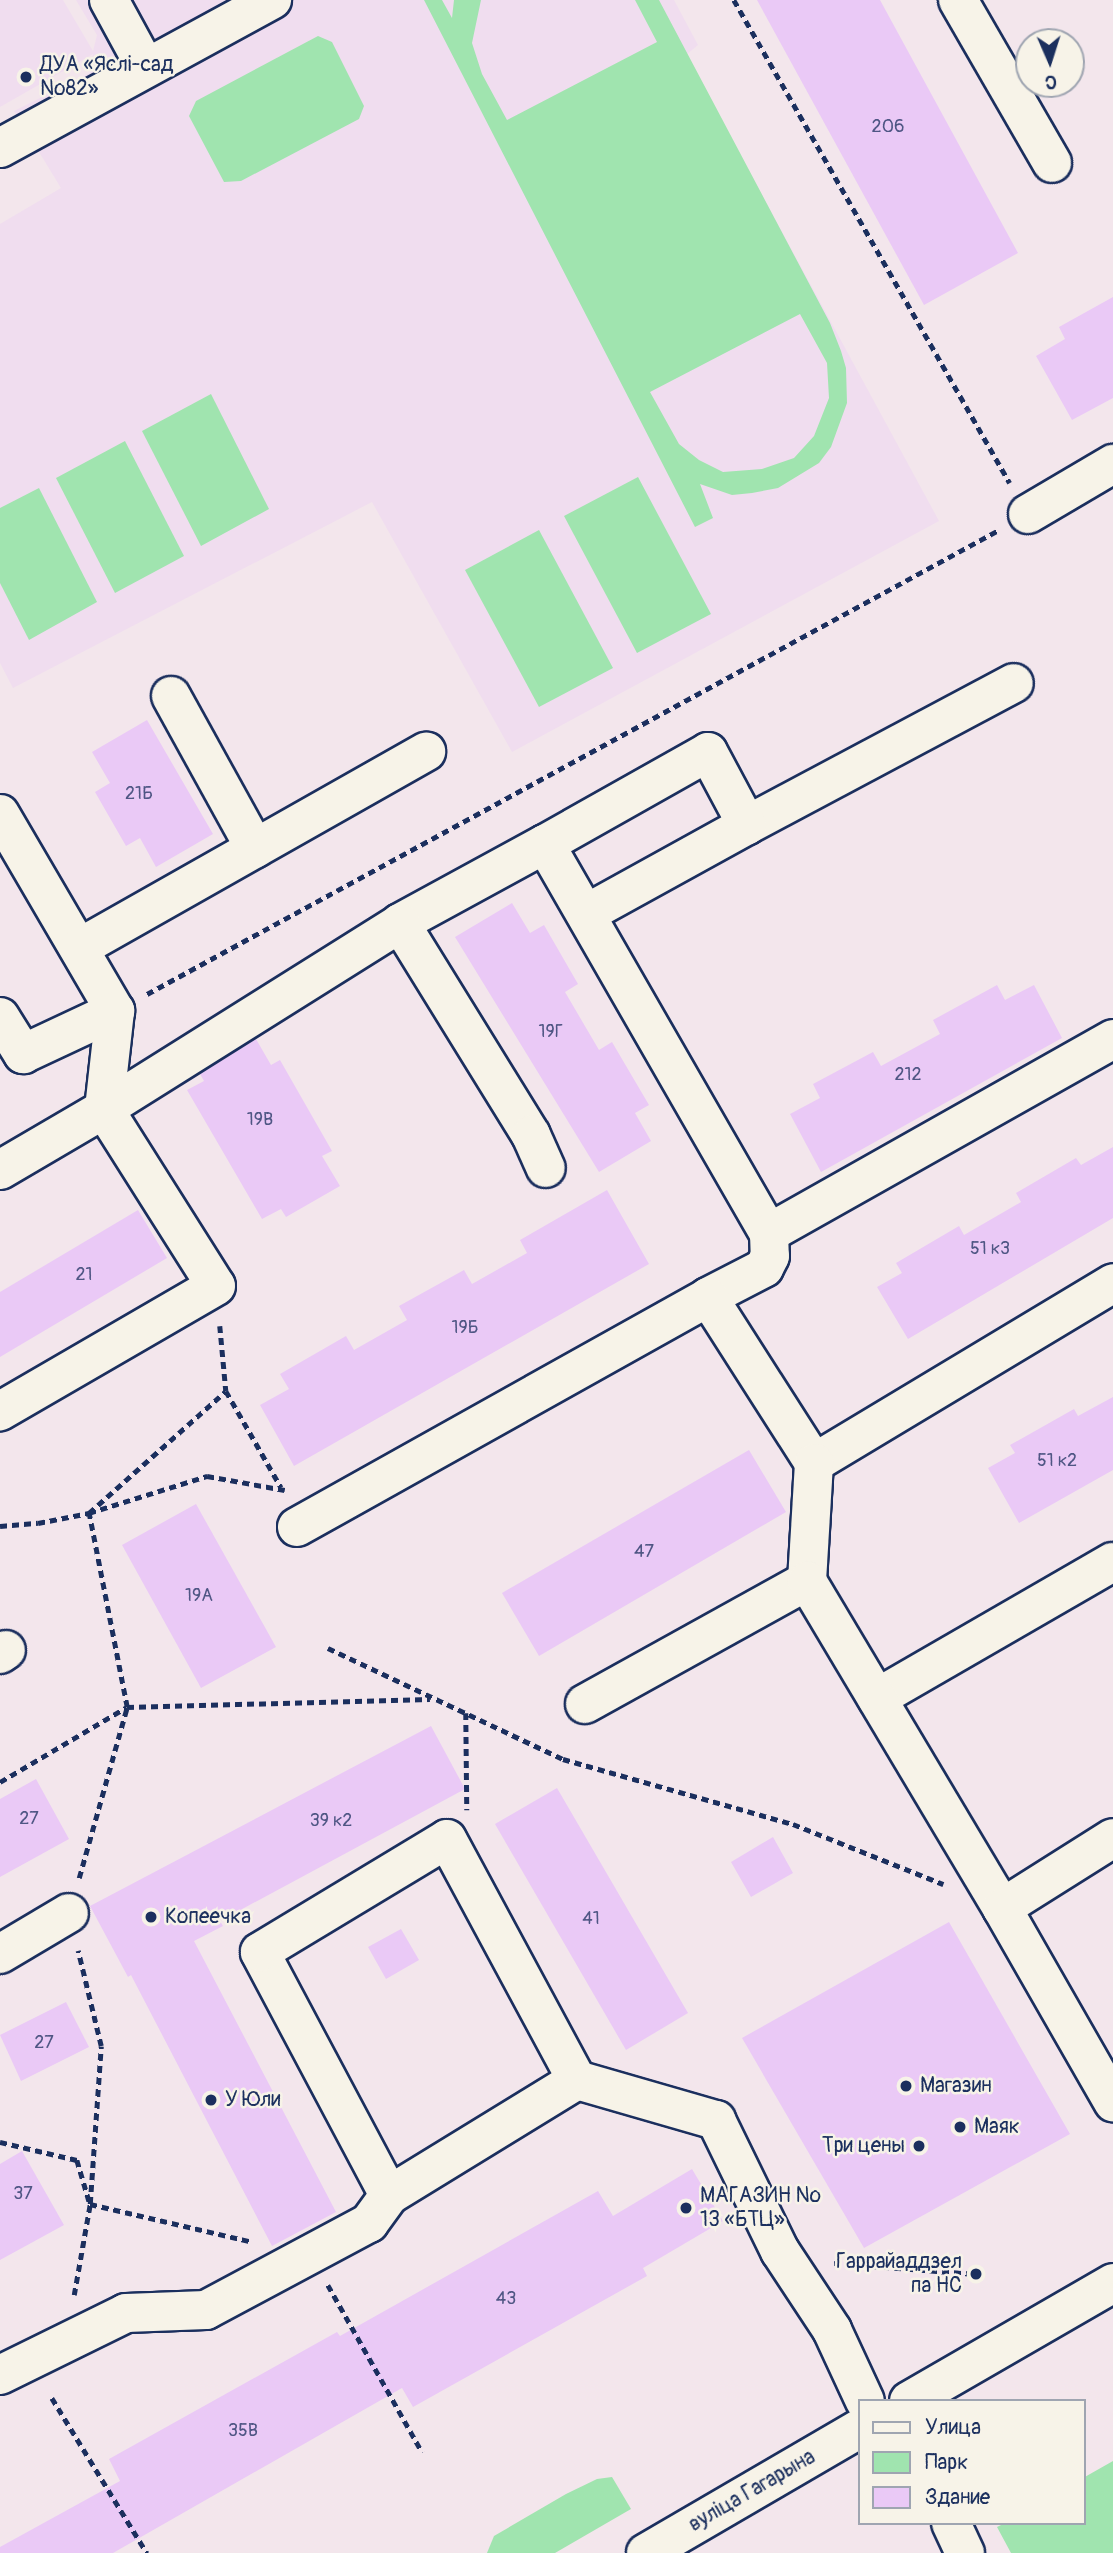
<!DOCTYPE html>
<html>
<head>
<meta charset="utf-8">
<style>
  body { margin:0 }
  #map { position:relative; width:1113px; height:2553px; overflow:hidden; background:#f3e6ec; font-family:Pangolin,sans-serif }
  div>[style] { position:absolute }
  .built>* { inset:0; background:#f0ddef }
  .green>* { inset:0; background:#a0e4af }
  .building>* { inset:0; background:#eac9f6 }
  .path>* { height:4.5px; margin-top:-2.25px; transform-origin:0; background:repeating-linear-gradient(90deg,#1b2f5e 0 7px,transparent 0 12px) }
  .roads { filter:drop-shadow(2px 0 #1b2f5e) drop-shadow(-2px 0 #1b2f5e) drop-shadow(0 2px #1b2f5e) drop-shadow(0 -2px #1b2f5e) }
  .minor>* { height:38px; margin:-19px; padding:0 19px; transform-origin:19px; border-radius:19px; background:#f7f3e8 }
  .major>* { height:38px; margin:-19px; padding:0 19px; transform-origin:19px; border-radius:19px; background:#f7f3e8 }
  .dots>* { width:19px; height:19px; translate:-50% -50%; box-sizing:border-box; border:4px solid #f7f3e8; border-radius:50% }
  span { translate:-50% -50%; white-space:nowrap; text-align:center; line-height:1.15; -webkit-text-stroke:5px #f7f3e8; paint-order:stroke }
  .number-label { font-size:18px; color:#4f5684 }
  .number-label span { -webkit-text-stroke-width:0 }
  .poi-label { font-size:21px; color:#1b2f5e }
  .left { translate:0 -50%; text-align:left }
  .right { translate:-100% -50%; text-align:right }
  .street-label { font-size:21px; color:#1b2f5e }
  .legend { position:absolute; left:858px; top:2399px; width:228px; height:126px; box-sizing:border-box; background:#f7f3e8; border:2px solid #9fa5b1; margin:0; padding:9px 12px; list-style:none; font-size:21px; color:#1b2f5e }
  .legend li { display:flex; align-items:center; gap:14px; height:35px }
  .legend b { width:35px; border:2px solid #9fa5b1 }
  .north { position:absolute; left:1015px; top:28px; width:70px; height:70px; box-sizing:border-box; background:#f7f3e8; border:2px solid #9fa5b1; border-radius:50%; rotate:177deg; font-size:19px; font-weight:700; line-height:28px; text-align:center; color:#1b2f5e }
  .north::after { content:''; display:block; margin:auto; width:24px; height:32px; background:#1b2f5e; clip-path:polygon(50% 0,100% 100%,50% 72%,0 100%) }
</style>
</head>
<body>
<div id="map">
  <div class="built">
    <div style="clip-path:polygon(0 0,63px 0,93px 51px,97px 35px,76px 0,674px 0,698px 45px,686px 55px,939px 521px,512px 752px,372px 502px,13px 688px,0 663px,0 224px,61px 188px,14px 111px,90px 73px,93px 54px,0 107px)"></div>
  </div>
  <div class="green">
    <div style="clip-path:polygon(evenodd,424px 0,442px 0,452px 18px,454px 0,481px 0,472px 43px,482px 74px,507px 120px,657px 42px,635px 0,659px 0,830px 323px,841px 351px,846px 368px,847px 403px,831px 447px,819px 463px,778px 488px,752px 493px,732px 495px,700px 484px,713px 518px,695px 527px,424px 0,800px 314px,827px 363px,829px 398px,814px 436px,794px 458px,762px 469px,723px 472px,699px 460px,679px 444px,650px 392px,800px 314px)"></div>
    <div style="clip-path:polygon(318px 36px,332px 42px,364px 106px,359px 119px,241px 181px,224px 182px,189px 116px,196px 101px)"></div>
    <div style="clip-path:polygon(211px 394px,269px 509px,201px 546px,142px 431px)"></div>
    <div style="clip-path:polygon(125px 441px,184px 556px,115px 593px,56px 478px)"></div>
    <div style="clip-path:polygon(638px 477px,711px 614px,637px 653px,564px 516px)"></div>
    <div style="clip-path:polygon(39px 488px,97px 602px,29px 640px,0 583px,0 508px)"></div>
    <div style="clip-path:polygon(539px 530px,613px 668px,539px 707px,465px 570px)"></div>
    <div style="clip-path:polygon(1113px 2461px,1113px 2553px,1011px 2553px,997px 2527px,1005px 2523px,1083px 2523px,1083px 2478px)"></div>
    <div style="clip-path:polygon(612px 2477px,631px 2509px,555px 2553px,487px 2553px,494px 2536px,566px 2494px,597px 2479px)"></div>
  </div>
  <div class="building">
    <div style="clip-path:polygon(757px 0,880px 0,1018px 253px,924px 305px)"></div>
    <div style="clip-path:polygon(1113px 297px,1113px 398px,1072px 420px,1036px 356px,1065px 339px,1059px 327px)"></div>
    <div style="clip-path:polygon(147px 720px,213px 834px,156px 867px,140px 838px,126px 846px,95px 792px,110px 783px,92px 752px)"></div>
    <div style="clip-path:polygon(512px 903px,530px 933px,544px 925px,578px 984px,565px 992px,599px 1050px,612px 1042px,649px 1105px,635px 1113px,651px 1141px,599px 1172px,455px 937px)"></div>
    <div style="clip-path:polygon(997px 985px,1005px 1000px,1034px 985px,1062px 1038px,821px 1172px,790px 1114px,820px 1098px,813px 1084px,873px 1052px,881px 1066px,940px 1034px,933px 1020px)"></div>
    <div style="clip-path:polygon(256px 1039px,271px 1065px,280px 1060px,332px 1151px,322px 1156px,340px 1186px,286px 1217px,281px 1209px,262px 1219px,187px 1090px,204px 1081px,200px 1074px)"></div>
    <div style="clip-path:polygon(1113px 1147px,1113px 1218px,908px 1339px,877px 1287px,902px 1273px,896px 1263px,959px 1226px,964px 1235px,1021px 1202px,1016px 1193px,1076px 1158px,1081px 1165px)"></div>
    <div style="clip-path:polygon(607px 1190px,649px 1264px,294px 1466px,260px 1405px,289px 1389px,280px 1374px,346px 1336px,354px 1350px,407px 1320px,399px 1306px,464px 1270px,472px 1284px,527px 1253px,520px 1240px)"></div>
    <div style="clip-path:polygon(138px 1210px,167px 1258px,0 1357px,0 1292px)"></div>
    <div style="clip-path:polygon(1113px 1397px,1113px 1470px,1019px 1523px,988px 1468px,1015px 1453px,1010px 1445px,1074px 1409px,1078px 1416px)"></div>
    <div style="clip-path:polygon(749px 1450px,786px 1512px,539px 1656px,502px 1593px)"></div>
    <div style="clip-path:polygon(196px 1504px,276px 1647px,201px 1688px,122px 1545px)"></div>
    <div style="clip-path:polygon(431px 1726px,465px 1789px,220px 1921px,223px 1926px,194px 1941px,336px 2212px,272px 2246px,131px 1975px,128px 1977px,90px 1906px)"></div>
    <div style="clip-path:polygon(36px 1779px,69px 1839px,0 1877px,0 1799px)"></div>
    <div style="clip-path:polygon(557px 1788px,688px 2013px,626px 2050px,495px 1824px)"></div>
    <div style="clip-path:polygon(773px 1837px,793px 1873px,751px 1897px,731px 1862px)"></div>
    <div style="clip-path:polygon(949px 1922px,1070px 2134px,864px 2248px,742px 2038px)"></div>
    <div style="clip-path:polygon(401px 1929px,419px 1960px,386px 1979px,368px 1947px)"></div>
    <div style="clip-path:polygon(66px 2002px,89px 2047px,21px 2081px,0 2035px)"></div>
    <div style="clip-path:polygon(22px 2151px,64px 2225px,0 2260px,0 2164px)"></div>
    <div style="clip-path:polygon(692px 2169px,723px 2221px,643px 2268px,647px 2276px,413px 2407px,402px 2388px,113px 2553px,0 2553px,0 2547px,120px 2481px,109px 2459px,337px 2332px,340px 2336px,598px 2191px,613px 2216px)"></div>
  </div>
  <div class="path">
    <div style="left:734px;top:0;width:556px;rotate:60.26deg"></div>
    <div style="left:147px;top:994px;width:968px;rotate:-28.58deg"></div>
    <div style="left:220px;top:1326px;width:65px;rotate:84.7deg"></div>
    <div style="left:226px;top:1391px;width:111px;rotate:60.2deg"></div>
    <div style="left:0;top:1526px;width:38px;rotate:-5deg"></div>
    <div style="left:38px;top:1523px;width:52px;rotate:-11.1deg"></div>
    <div style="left:89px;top:1513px;width:124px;rotate:-17.4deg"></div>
    <div style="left:207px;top:1476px;width:79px;rotate:10.2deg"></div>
    <div style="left:328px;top:1648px;width:260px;rotate:25.3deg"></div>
    <div style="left:563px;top:1759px;width:239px;rotate:15.8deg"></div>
    <div style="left:793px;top:1824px;width:162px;rotate:21.8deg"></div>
    <div style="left:466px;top:1713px;width:97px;rotate:89.4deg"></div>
    <div style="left:0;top:1782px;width:147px;rotate:-30.6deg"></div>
    <div style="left:127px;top:1707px;width:303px;rotate:-1.5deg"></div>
    <div style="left:79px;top:1878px;width:178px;rotate:-74.3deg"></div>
    <div style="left:127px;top:1707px;width:198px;rotate:-101.1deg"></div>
    <div style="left:89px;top:1513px;width:183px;rotate:-41.7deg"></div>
    <div style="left:0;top:2142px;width:79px;rotate:13.2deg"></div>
    <div style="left:77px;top:2160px;width:46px;rotate:73.5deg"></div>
    <div style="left:90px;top:2204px;width:167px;rotate:13.1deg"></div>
    <div style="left:834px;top:2263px;width:142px;rotate:4.4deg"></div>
    <div style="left:328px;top:2285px;width:192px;rotate:60.6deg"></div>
    <div style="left:74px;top:2295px;width:92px;rotate:-80deg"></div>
    <div style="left:90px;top:2204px;width:158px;rotate:-86deg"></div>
    <div style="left:101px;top:2046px;width:98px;rotate:-103.6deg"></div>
    <div style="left:52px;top:2398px;width:182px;rotate:58.5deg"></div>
  </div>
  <div class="roads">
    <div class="minor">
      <div style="left:109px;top:0;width:77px;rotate:61.4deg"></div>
      <div style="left:958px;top:0;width:188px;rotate:60deg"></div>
      <div style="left:0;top:148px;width:310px;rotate:-28.6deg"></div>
      <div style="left:1028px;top:514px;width:99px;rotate:-30.5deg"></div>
      <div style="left:171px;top:696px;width:174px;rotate:61.1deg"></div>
      <div style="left:0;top:814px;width:228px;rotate:59.7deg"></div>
      <div style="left:115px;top:1011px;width:99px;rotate:96.4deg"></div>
      <div style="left:104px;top:1109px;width:209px;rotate:57.7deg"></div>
      <div style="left:216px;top:1286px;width:250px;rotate:149.9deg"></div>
      <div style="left:747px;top:825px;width:302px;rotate:-28deg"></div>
      <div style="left:545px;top:844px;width:187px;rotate:-29.4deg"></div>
      <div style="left:708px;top:752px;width:83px;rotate:61.9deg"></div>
      <div style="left:747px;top:825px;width:184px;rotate:151.1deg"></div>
      <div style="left:400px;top:923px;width:165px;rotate:-28.6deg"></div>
      <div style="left:545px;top:844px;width:449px;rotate:60.1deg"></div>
      <div style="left:769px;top:1233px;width:23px;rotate:88deg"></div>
      <div style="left:770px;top:1256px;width:13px;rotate:117deg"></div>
      <div style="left:764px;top:1268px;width:63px;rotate:152.6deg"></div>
      <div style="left:79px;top:948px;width:399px;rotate:-29.5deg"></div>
      <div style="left:0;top:1017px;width:44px;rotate:58.1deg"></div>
      <div style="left:23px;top:1054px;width:102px;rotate:-25.1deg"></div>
      <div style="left:0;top:1170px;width:121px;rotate:-30.4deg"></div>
      <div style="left:104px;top:1109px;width:350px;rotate:-32.1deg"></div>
      <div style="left:400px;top:923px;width:249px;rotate:58.3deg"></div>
      <div style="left:531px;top:1135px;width:36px;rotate:66deg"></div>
      <div style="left:769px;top:1233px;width:395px;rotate:-29.4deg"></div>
      <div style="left:814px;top:1463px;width:349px;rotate:-31deg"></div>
      <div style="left:297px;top:1527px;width:471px;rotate:-29.2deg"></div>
      <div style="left:708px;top:1297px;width:197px;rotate:57.4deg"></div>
      <div style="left:814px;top:1463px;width:118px;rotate:93.4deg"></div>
      <div style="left:0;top:1654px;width:7px;rotate:-34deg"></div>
      <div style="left:877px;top:1698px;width:272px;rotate:-30deg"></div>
      <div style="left:585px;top:1704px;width:254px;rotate:-29deg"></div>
      <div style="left:807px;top:1581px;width:381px;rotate:59.2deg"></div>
      <div style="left:1002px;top:1908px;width:224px;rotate:60.2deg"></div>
      <div style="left:1002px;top:1908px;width:131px;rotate:-32.2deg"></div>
      <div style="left:0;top:1954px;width:80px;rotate:-30.7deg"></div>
      <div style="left:577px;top:2080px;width:145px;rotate:16.1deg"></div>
      <div style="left:716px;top:2120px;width:146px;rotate:64deg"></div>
      <div style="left:780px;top:2251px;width:95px;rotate:56.6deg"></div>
      <div style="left:832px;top:2330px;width:78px;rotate:65.1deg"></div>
      <div style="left:0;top:2375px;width:140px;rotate:-26.2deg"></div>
      <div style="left:126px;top:2313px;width:80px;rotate:-2.1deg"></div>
      <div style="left:206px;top:2310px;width:185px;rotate:-28.1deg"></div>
      <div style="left:369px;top:2223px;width:34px;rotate:-54deg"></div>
      <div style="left:389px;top:2195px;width:275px;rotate:-118deg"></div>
      <div style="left:260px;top:1952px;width:218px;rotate:-31.1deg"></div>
      <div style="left:447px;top:1839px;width:274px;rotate:61.7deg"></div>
      <div style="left:577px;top:2080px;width:220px;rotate:148.5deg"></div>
      <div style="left:951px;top:2523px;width:33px;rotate:65deg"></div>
    </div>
    <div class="major">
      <div style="left:909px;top:2401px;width:236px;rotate:-30deg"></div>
      <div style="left:646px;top:2553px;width:246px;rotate:-30.2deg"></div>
    </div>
  </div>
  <div class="dots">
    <div style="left:26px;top:77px;background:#1b2f5e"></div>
    <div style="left:151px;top:1917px;background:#1b2f5e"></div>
    <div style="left:906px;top:2086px;background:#1b2f5e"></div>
    <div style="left:211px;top:2100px;background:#1b2f5e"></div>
    <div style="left:960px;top:2127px;background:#1b2f5e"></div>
    <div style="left:919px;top:2146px;background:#1b2f5e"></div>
    <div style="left:686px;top:2208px;background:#1b2f5e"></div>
    <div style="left:976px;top:2274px;background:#1b2f5e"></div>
  </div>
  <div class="number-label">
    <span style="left:888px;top:127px">206</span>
    <span style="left:139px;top:794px">21Б</span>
    <span style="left:551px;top:1032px">19Г</span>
    <span style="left:908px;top:1075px">212</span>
    <span style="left:260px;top:1120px">19В</span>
    <span style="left:990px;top:1249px">51 к3</span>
    <span style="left:84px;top:1275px">21</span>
    <span style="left:465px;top:1328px">19Б</span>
    <span style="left:1057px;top:1461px">51 к2</span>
    <span style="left:644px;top:1552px">47</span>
    <span style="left:199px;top:1596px">19А</span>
    <span style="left:29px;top:1819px">27</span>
    <span style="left:331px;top:1821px">39 к2</span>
    <span style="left:591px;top:1919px">41</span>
    <span style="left:44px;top:2043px">27</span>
    <span style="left:23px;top:2194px">37</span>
    <span style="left:506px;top:2299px">43</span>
    <span style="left:243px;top:2431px">35В</span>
  </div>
  <div class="poi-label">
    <span class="left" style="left:40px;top:77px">ДУА «Яслі-сад<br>№82»</span>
    <span class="left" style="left:165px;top:1917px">Копеечка</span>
    <span class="left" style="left:920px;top:2086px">Магазин</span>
    <span class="left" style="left:225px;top:2100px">У Юли</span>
    <span class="left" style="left:974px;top:2127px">Маяк</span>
    <span class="right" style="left:905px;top:2146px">Три цены</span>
    <span class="left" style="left:700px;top:2208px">МАГАЗИН №<br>13 «БТЦ»</span>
    <span class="right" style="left:962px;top:2274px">Гаррайаддзел<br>па НС</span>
  </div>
  <div class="street-label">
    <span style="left:752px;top:2491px;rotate:-30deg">вуліца Гагарына</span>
  </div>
  <ul class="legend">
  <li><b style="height:9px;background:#f7f3e8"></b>Улица</li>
  <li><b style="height:19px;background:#a0e4af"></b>Парк</li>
  <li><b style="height:19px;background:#eac9f6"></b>Здание</li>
  </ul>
  <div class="north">С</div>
</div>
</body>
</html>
